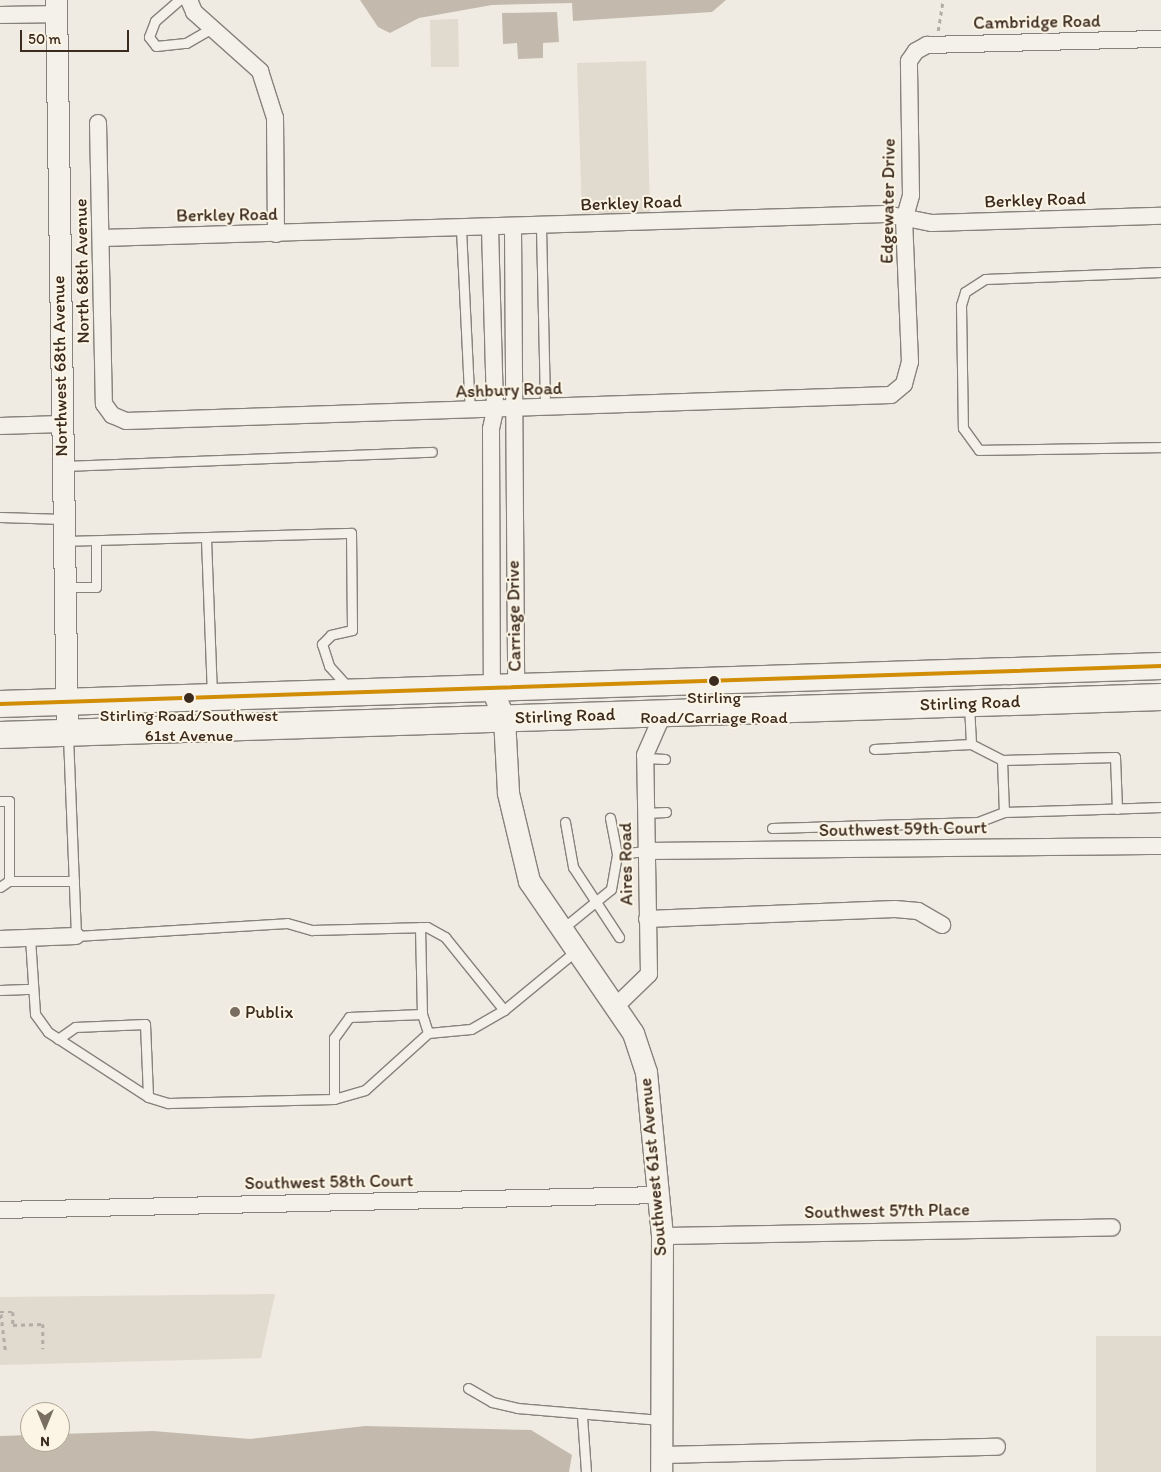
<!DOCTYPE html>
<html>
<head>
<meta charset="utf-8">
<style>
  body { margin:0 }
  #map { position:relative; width:1161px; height:1472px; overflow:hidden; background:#efebe2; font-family:Itim,sans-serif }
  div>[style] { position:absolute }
  .green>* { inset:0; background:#e1dace }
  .water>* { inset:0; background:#c3baad }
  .path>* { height:2.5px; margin-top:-1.25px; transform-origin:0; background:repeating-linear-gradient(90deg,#b2aea7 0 4px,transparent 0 8px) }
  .roads { filter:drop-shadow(1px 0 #87827b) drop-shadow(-1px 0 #87827b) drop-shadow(0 1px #87827b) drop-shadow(0 -1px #87827b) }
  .service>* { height:9px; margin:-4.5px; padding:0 4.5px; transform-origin:4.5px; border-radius:4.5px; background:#f4f1ea }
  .minor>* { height:16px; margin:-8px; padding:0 8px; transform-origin:8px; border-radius:8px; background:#f4f1ea }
  .tertiary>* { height:21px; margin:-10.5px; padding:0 10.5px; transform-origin:10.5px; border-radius:10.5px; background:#f4f1ea }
  .primary>* { height:26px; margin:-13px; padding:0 13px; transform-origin:13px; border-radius:13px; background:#f4f1ea }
  .bus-1>* { height:4px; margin:-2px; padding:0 2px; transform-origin:2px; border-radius:2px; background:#d18d06 }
  .dots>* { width:14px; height:14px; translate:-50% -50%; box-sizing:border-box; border:2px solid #fcf5e5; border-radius:50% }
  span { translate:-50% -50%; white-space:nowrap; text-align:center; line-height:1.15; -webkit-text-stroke:4px #fcf5e5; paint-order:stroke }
  .bus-label { font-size:17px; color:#3b2a1e }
  .street-label { font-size:18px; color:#3b2a1e }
  .poi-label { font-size:18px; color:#3b2a1e }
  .left { translate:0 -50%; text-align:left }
  .north { position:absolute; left:20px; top:1402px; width:50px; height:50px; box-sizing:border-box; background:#fcf5e5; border:1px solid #afa495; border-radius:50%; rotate:180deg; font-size:14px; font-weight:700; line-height:20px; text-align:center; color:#3b2a1e }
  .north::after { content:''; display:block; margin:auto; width:18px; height:22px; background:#7a6e63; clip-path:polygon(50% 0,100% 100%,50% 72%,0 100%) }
  .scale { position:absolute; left:20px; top:30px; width:109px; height:22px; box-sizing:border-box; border:2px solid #3b2a1e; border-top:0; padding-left:6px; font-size:15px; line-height:18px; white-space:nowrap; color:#3b2a1e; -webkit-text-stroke:4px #fcf5e5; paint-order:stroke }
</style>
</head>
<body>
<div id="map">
  <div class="green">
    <div style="clip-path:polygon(458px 19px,459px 67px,431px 67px,430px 20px)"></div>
    <div style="clip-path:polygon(646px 61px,650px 212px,582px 214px,577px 63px)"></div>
    <div style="clip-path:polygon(275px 1294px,261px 1358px,0 1365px,0 1297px)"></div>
    <div style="clip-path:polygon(1096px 1336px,1161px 1336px,1161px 1472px,1096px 1472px)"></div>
  </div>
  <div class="water">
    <div style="clip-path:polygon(360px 0,726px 0,712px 12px,573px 21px,572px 3px,492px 5px,419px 18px,390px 33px,378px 27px)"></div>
    <div style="clip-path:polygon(557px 12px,559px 42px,543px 43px,543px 58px,518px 59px,517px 43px,503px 44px,502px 13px)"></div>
    <div style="clip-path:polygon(365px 1426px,531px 1430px,572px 1455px,569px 1472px,0 1472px,0 1436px,30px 1435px,30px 1442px,60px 1442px,60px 1434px,153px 1431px,250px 1439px)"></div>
  </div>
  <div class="path">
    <div style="left:938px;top:31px;width:31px;rotate:-81deg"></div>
    <div style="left:5px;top:1350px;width:38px;rotate:-97deg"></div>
    <div style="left:0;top:1312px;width:13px"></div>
    <div style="left:13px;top:1312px;width:13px;rotate:90deg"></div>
    <div style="left:13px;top:1325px;width:30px;rotate:-2deg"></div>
    <div style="left:43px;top:1324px;width:25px;rotate:90deg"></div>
  </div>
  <div class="roads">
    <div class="service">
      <div style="left:179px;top:0;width:32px;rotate:139deg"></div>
      <div style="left:155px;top:21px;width:17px;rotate:111deg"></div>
      <div style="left:149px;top:37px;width:11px;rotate:52deg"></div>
      <div style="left:156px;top:46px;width:30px;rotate:-6deg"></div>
      <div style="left:186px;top:43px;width:30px;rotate:-30deg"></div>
      <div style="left:541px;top:227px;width:181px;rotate:88.7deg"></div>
      <div style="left:461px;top:229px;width:182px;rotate:87.2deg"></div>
      <div style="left:1161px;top:272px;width:176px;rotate:177.7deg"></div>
      <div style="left:985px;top:279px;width:24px;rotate:147deg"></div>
      <div style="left:965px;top:292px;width:14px;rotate:107deg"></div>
      <div style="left:961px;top:305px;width:123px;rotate:89.1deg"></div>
      <div style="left:963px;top:428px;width:27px;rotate:54deg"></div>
      <div style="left:979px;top:450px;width:182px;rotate:-0.9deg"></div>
      <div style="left:62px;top:466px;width:370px;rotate:-2.2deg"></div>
      <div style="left:0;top:517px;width:62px;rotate:1.8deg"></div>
      <div style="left:206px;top:539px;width:157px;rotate:87.8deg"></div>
      <div style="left:63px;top:541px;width:288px;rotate:-1.6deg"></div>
      <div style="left:351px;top:533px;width:97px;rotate:89.4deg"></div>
      <div style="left:352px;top:630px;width:22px;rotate:167deg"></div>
      <div style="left:331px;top:635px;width:13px;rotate:135deg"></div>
      <div style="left:322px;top:644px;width:23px;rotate:72deg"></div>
      <div style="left:329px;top:666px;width:28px;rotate:48deg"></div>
      <div style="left:64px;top:587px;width:32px"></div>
      <div style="left:96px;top:587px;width:46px;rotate:-90deg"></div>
      <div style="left:969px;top:705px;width:39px;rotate:87deg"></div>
      <div style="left:68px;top:736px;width:200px;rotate:87.7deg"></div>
      <div style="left:76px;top:936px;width:211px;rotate:-3.5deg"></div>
      <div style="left:287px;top:923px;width:26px;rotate:16deg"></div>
      <div style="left:312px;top:930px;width:115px;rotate:-1.5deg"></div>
      <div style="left:427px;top:927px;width:21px;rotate:29deg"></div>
      <div style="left:445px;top:937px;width:94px;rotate:51.1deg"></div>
      <div style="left:504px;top:1010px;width:94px;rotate:-39.4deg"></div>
      <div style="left:874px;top:749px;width:97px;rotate:-3deg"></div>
      <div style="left:971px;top:744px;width:35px;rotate:27deg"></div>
      <div style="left:1002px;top:760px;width:113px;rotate:-1.5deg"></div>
      <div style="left:1115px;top:757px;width:52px;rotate:87.8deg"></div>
      <div style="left:645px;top:758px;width:20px;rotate:3deg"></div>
      <div style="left:1002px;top:760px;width:52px;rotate:87.8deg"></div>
      <div style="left:0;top:801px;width:9px"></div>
      <div style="left:9px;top:801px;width:80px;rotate:90deg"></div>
      <div style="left:645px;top:813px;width:21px;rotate:-3deg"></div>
      <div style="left:565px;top:822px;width:46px;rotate:79.9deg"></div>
      <div style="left:573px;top:867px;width:84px;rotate:56.7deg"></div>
      <div style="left:772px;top:828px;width:206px;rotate:-1.7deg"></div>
      <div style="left:978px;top:822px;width:28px;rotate:-21deg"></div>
      <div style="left:1004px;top:812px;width:157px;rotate:-1.8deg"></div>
      <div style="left:617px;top:854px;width:29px;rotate:-6deg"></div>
      <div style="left:0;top:887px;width:11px;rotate:-34deg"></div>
      <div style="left:9px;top:881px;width:65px"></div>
      <div style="left:420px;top:927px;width:87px;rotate:88.7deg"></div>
      <div style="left:422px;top:1014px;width:20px;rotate:72deg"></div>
      <div style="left:562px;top:929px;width:63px;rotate:-39.2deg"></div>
      <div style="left:611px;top:889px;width:36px;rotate:-80deg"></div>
      <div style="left:617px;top:854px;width:37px;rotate:-101deg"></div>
      <div style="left:30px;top:938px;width:76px;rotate:86.2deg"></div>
      <div style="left:35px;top:1014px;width:22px;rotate:54deg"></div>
      <div style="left:48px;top:1032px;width:119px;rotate:33deg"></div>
      <div style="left:148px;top:1097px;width:21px;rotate:17deg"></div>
      <div style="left:168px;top:1103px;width:166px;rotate:-1.4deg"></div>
      <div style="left:334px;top:1099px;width:32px;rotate:-16deg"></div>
      <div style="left:365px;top:1090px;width:85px;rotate:-42.1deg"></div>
      <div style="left:428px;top:1033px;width:43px;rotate:-5.3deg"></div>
      <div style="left:471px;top:1029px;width:38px;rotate:-30deg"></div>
      <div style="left:0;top:990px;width:33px;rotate:-2deg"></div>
      <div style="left:58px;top:1039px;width:21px;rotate:-35deg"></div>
      <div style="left:75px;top:1027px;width:70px;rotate:-2.5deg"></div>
      <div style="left:145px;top:1024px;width:73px;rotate:87.6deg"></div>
      <div style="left:334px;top:1099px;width:61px;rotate:-90deg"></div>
      <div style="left:334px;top:1038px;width:26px;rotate:-54deg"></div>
      <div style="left:349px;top:1017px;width:73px;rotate:-2.4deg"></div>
      <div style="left:468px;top:1388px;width:28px;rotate:30deg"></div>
      <div style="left:492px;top:1402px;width:26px;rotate:13deg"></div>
      <div style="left:517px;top:1408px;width:144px;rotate:4.8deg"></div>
      <div style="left:582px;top:1416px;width:56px;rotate:85.9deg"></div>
    </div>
    <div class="minor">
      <div style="left:189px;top:0;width:13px;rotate:67deg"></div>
      <div style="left:194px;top:12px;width:89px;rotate:41.8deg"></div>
      <div style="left:260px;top:71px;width:49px;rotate:72.3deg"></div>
      <div style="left:275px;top:118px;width:116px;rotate:89.5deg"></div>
      <div style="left:0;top:15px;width:56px;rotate:-1deg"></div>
      <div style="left:98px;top:123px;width:281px;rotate:88.8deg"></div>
      <div style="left:104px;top:404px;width:14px;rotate:54deg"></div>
      <div style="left:112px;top:415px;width:15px;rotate:23deg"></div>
      <div style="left:126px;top:421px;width:765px;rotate:-1.95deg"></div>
      <div style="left:891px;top:395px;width:17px;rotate:-40deg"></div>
      <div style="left:904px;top:384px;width:23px;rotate:-75deg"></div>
      <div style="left:910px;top:362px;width:142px;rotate:-92.4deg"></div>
      <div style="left:904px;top:220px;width:26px;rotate:-74deg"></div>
      <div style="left:911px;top:195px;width:134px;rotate:-90.9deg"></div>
      <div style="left:909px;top:61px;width:12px;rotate:-55deg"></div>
      <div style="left:916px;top:51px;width:13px;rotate:-29deg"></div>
      <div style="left:927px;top:45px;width:234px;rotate:-1.5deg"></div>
      <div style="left:490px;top:228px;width:182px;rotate:88.4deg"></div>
      <div style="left:495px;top:410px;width:19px;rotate:102deg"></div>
      <div style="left:491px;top:429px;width:260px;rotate:89.8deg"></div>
      <div style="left:513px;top:228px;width:460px;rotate:89.6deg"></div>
      <div style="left:102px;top:238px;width:784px;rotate:-1.75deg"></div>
      <div style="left:886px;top:214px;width:47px;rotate:11.1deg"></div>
      <div style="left:932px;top:223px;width:229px;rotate:-1.8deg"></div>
      <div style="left:0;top:426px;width:61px;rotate:-1.9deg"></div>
      <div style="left:646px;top:851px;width:515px;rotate:-0.56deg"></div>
      <div style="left:647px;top:919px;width:248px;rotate:-2.3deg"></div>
      <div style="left:895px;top:909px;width:23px;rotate:5deg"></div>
      <div style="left:918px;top:911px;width:28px;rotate:30deg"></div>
      <div style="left:0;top:939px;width:76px;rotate:-2.3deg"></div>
      <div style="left:616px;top:1006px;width:46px;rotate:-44.1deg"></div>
      <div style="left:649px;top:974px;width:219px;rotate:-91deg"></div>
      <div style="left:645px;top:755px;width:47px;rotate:-66.2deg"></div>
      <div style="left:0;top:1210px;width:659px;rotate:-1.3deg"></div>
      <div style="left:662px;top:1236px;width:450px;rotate:-1.1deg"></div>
      <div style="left:661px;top:1455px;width:336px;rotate:-1.4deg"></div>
    </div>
    <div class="tertiary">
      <div style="left:56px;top:0;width:733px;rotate:89.14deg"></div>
      <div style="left:492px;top:689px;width:31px;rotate:68deg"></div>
      <div style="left:504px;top:718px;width:75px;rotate:86.9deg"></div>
      <div style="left:508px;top:793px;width:90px;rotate:76.6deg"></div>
      <div style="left:529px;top:881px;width:184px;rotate:55.6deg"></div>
      <div style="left:633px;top:1033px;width:41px;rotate:71.6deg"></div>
      <div style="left:646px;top:1072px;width:165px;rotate:84.4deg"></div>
      <div style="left:662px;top:1236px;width:236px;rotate:90.2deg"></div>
    </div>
    <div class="primary">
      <div style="left:0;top:704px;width:1162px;rotate:-1.87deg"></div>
      <div style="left:0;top:735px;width:1162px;rotate:-1.87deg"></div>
    </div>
  </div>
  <div class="bus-1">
    <div style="left:0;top:704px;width:1162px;rotate:-1.87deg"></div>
  </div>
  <div class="dots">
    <div style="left:714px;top:681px;background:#3b2a1e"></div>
    <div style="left:189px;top:698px;background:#3b2a1e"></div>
    <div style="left:235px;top:1012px;background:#7a6e63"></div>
  </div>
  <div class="bus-label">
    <span style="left:714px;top:708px">Stirling<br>Road/Carriage Road</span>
    <span style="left:189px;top:726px">Stirling Road/Southwest<br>61st Avenue</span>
  </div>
  <div class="street-label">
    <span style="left:1037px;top:22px;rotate:-1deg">Cambridge Road</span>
    <span style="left:1035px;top:200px;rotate:-2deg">Berkley Road</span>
    <span style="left:888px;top:201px;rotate:-89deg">Edgewater Drive</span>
    <span style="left:631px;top:203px;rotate:-2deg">Berkley Road</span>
    <span style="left:227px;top:215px;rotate:-1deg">Berkley Road</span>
    <span style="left:82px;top:271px;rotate:-91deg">North 68th Avenue</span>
    <span style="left:60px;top:366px;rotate:-91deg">Northwest 68th Avenue</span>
    <span style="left:509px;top:390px;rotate:-2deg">Ashbury Road</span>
    <span style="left:514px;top:616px;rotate:-91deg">Carriage Drive</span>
    <span style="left:970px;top:703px;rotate:-2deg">Stirling Road</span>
    <span style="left:565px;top:716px;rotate:-2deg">Stirling Road</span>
    <span style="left:903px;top:829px;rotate:-1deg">Southwest 59th Court</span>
    <span style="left:626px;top:864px;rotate:-91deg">Aires Road</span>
    <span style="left:653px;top:1167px;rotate:-95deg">Southwest 61st Avenue</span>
    <span style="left:329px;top:1182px;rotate:-1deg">Southwest 58th Court</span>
    <span style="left:887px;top:1211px;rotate:-1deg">Southwest 57th Place</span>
  </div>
  <div class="poi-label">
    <span class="left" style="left:245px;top:1012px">Publix</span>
  </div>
  <div class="north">N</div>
  <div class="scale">50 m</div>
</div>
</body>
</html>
